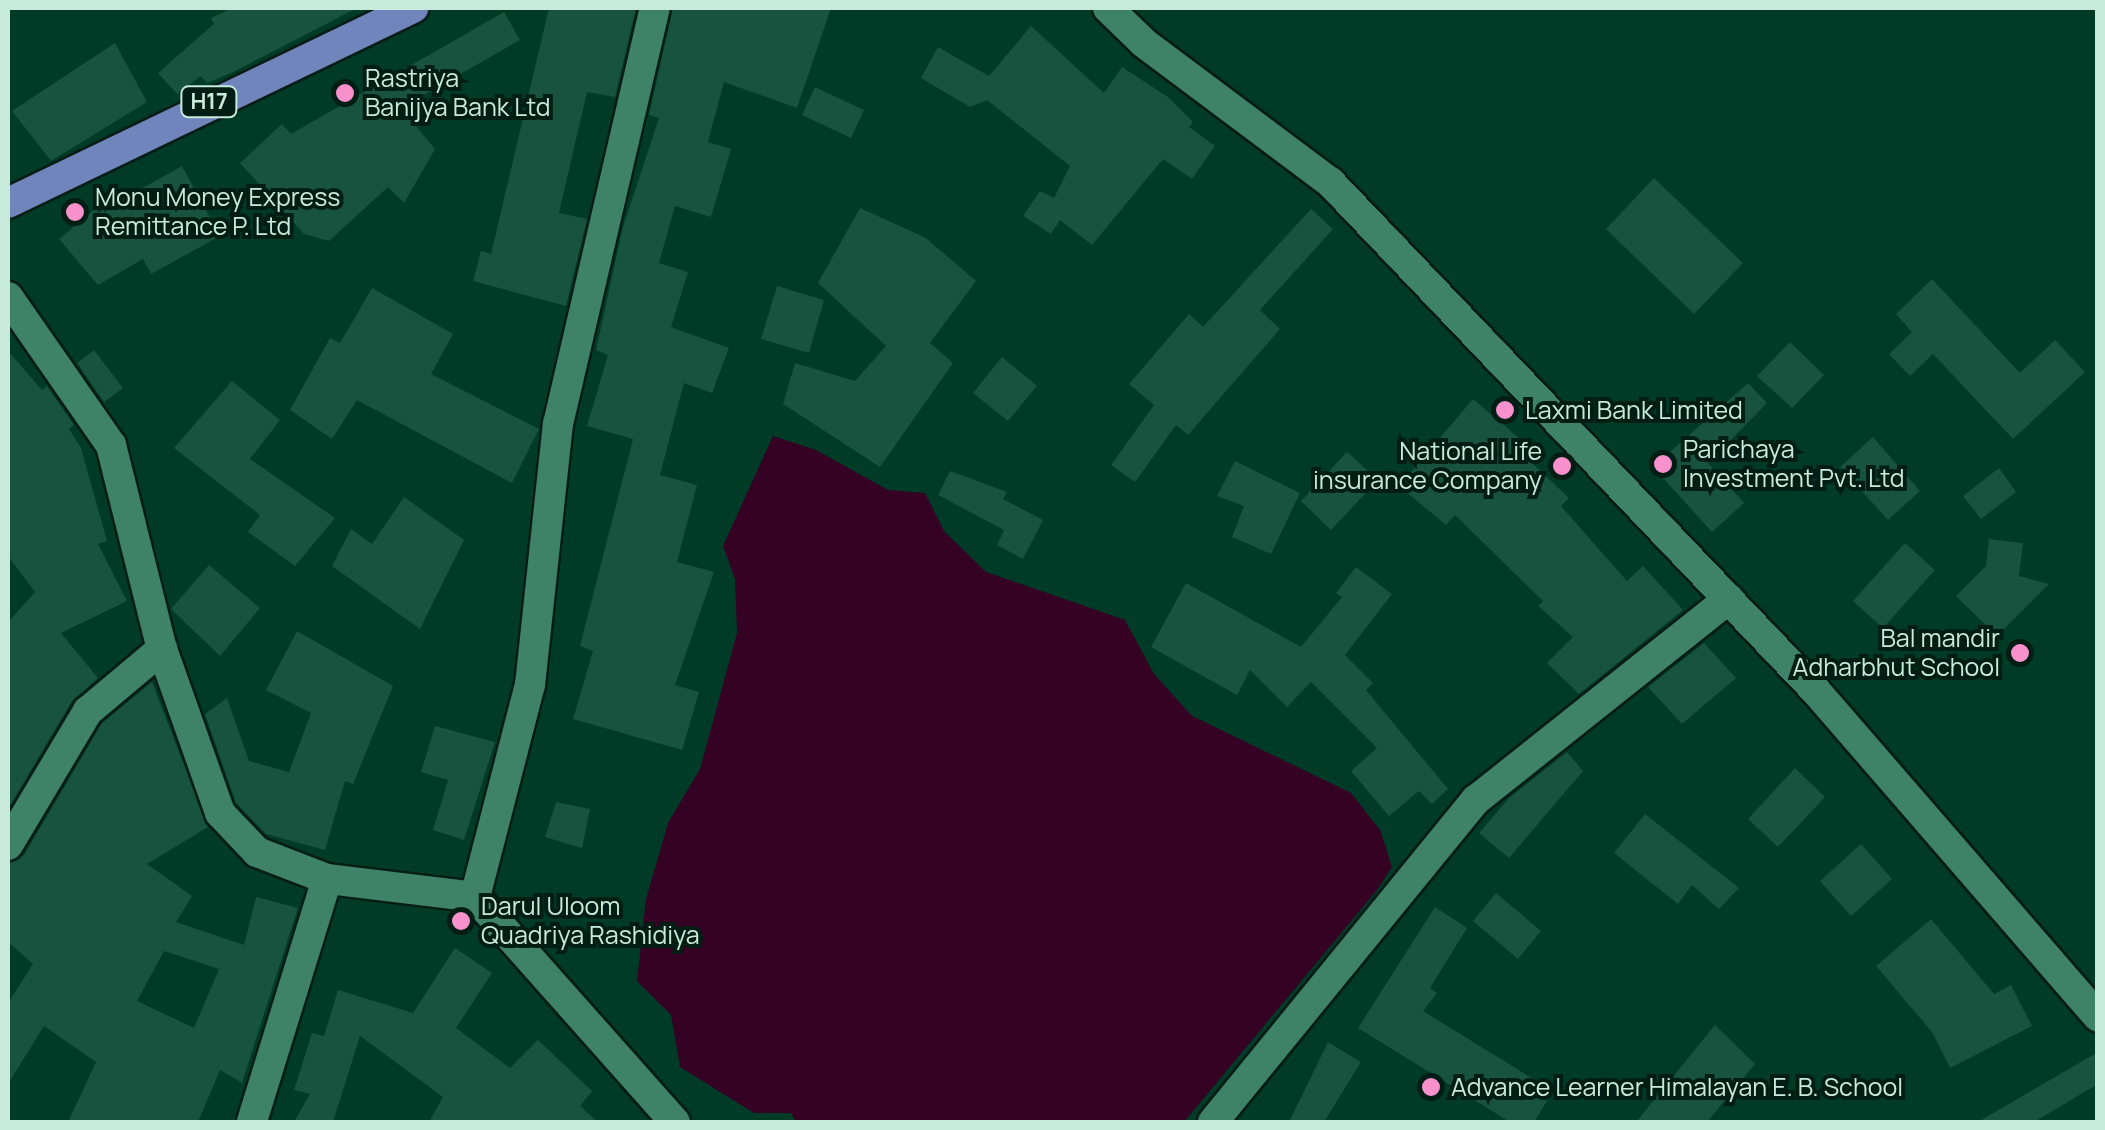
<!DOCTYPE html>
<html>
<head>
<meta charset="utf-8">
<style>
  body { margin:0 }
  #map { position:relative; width:2105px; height:1130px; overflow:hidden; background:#003b28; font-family:Manrope,sans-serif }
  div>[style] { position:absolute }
  .water>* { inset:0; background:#350224 }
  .building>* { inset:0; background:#17533e }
  .roads { filter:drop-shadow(2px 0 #071d15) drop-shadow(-2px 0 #071d15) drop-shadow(0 2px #071d15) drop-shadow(0 -2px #071d15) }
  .minor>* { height:30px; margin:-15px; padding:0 15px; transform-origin:15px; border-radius:15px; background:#3e8368 }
  .primary>* { height:30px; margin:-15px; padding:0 15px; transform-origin:15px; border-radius:15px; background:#7085bc }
  .dots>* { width:28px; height:28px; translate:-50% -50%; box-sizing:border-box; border:5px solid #021e14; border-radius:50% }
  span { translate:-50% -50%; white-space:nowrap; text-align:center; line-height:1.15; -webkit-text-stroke:8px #021e14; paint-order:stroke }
  .shield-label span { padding:2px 8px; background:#021e14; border:2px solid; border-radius:8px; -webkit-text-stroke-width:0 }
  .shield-label { font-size:22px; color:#c8eada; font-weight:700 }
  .poi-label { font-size:25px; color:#c8eada }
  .left { translate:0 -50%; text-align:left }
  .right { translate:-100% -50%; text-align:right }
  .frame { position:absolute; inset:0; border:10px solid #c8eada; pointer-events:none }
</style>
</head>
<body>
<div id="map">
  <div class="water">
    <div style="clip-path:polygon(773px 436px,816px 450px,888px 490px,925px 493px,944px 531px,986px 572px,1125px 620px,1154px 674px,1192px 716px,1351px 793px,1380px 830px,1392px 867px,1377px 890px,1184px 1122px,796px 1122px,791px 1113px,754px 1113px,680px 1067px,671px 1015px,637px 981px,646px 899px,668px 823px,700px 769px,737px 633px,735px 579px,723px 546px)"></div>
  </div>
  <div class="building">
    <div style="clip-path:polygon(232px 8px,357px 8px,233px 72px,207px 83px,201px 76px,177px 94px,158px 73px,214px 24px,211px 18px)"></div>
    <div style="clip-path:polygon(549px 8px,636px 8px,615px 97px,587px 92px,559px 213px,587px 219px,566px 306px,473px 281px,481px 251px,491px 254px)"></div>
    <div style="clip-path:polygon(673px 8px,831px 8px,797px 108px,724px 82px,708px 142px,731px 149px,711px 217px,675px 206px,659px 263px,688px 272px,671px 327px,729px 348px,712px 393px,684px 383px,660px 475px,697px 485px,677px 562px,714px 572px,675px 685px,699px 692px,682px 750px,573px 719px,593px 651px,580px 646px,633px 439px,587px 426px,608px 355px,596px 350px,623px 227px,659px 118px,649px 115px)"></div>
    <div style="clip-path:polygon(504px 12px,520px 40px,401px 108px,435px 149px,404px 203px,388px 187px,329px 241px,304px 234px,240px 163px,282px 124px,291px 134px)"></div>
    <div style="clip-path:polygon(1031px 26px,1104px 93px,1122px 67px,1168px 97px,1193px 122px,1189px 127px,1215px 146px,1192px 179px,1163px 159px,1092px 245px,1060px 220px,1051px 234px,1023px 216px,1040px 191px,1054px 198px,1070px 166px,987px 100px,970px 107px,921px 78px,938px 47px,989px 76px)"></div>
    <div style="clip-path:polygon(115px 43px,147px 102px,51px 161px,12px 111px)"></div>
    <div style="clip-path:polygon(815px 87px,864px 110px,851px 138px,802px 115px)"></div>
    <div style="clip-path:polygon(182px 166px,220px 236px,151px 274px,143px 259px,98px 285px,59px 239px,96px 208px,98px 213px)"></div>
    <div style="clip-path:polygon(1654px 178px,1743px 263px,1694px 314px,1606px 229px)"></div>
    <div style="clip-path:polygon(860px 208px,926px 238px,976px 281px,930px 343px,953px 363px,880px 467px,783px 404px,795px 363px,855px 381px,886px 346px,818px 283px)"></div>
    <div style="clip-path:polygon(1311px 209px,1333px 229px,1260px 310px,1280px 329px,1188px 435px,1176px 425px,1135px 482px,1111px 465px,1154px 405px,1129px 384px,1189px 314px,1203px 327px)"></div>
    <div style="clip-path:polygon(1932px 279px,2020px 373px,2055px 340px,2085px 372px,2013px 439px,1933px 354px,1910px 376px,1889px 354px,1912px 332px,1896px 314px)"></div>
    <div style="clip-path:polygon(777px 286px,824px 300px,809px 353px,761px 339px)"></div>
    <div style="clip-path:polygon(372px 288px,453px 334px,431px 374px,539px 429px,512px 483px,357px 400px,332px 439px,290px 410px,330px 338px,340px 343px)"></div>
    <div style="clip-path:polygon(1790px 342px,1824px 375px,1792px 408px,1757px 376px)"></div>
    <div style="clip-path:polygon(94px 350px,123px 388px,104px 402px,77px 363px)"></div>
    <div style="clip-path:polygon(8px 351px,42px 390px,47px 386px,74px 425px,69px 429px,81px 448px,107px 541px,98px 544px,127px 601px,61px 633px,98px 678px,72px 701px,8px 809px,8px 622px,35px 592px,8px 556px)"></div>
    <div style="clip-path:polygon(1002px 357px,1037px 386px,1008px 421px,973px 393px)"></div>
    <div style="clip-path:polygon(232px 381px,280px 420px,250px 459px,335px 518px,295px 566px,248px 532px,260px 515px,174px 448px)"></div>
    <div style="clip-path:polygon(1748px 383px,1767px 403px,1708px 463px,1744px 503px,1712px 532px,1653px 467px)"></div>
    <div style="clip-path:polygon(1473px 399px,1520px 439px,1514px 446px,1569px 498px,1561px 506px,1627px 581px,1643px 566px,1683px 610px,1579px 694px,1547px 663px,1573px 637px,1538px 606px,1543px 601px,1455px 515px,1446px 525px,1399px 486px)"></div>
    <div style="clip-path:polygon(1873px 437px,1920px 491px,1888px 520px,1840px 467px)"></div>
    <div style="clip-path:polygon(1347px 452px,1378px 480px,1331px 530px,1301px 501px)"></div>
    <div style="clip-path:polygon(1235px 461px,1300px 493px,1271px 554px,1232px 537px,1244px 506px,1217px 496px)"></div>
    <div style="clip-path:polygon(1999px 468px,2016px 492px,1981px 519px,1963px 496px)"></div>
    <div style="clip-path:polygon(950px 471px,1007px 492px,1003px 499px,1043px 520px,1023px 559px,997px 545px,1004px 530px,938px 495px)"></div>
    <div style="clip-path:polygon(404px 497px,464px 540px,420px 629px,332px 566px,351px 529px,372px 544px)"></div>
    <div style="clip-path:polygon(1989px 539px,2023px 543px,2019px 576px,2049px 584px,1997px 636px,1956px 596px,1986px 566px)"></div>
    <div style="clip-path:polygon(1905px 543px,1935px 570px,1883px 628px,1853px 601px)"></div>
    <div style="clip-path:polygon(209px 565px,260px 608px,220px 656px,171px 609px)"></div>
    <div style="clip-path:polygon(1356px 567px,1392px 594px,1345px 655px,1373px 683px,1366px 690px,1448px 789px,1432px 804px,1419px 791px,1389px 816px,1351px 771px,1377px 748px,1311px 682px,1287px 707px,1250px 670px,1237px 695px,1151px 647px,1186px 583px,1301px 647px,1342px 597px,1336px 593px)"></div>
    <div style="clip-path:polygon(297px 631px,393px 686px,353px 784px,345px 781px,325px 850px,266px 834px,236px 803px,205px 714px,227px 698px,249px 761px,289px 772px,311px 713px,266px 690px)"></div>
    <div style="clip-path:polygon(1704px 643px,1736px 678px,1682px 724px,1648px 687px)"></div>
    <div style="clip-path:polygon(evenodd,152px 682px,208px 827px,147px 864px,192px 896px,176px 922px,244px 945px,256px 897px,298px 908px,242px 1083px,220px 1070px,198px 1122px,68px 1122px,96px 1062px,44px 1026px,8px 1084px,8px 1003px,33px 964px,8px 942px,8px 864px,24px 855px,102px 723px,152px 682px,164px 951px,219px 969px,194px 1028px,137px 1001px,164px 951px)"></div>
    <div style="clip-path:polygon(435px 726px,495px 742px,464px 840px,433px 830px,448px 780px,421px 772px)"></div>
    <div style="clip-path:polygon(1567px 752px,1583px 771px,1509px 858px,1479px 833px,1509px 798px)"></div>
    <div style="clip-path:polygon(1795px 768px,1825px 797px,1778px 847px,1748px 819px)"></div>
    <div style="clip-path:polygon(556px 802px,590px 809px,582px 848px,545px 837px)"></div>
    <div style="clip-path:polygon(1645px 814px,1739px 888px,1719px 909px,1692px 885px,1678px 904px,1614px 853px)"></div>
    <div style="clip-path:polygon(1861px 844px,1892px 879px,1851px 916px,1820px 881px)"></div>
    <div style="clip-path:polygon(1496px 893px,1541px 931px,1518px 959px,1473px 921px)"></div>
    <div style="clip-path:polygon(1435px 907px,1467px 928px,1430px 988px,1437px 993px,1423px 1011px,1553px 1091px,1534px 1122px,1510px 1122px,1358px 1028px)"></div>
    <div style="clip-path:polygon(1931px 919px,1994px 994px,2011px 985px,2032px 1026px,1950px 1068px,1932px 1032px,1876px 966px)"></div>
    <div style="clip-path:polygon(455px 948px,492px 973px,456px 1028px,510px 1068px,538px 1040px,592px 1091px,580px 1106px,598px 1122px,429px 1122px,443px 1097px,360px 1036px,333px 1122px,294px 1122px,310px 1094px,294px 1090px,312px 1033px,324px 1036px,338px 990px,413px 1013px)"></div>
    <div style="clip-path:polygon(1715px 1025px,1755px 1064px,1707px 1122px,1636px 1122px)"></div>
    <div style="clip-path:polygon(1328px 1042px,1361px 1062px,1324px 1122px,1289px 1122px)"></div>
    <div style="clip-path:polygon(2098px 1052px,2098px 1084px,2034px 1122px,1978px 1122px)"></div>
  </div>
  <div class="roads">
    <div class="minor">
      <div style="left:1108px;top:8px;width:50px;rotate:44.2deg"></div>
      <div style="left:1144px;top:43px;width:232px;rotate:36.8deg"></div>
      <div style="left:1330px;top:182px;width:702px;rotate:46.33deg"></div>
      <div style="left:1815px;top:690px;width:432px;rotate:49.1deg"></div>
      <div style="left:8px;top:297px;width:180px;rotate:55.2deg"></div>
      <div style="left:111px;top:445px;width:210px;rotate:76deg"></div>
      <div style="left:162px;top:649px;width:174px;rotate:70.5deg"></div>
      <div style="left:220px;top:813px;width:54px;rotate:46.5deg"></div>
      <div style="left:257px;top:852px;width:75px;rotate:21.1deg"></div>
      <div style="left:327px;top:879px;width:254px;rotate:107.2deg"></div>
      <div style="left:8px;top:845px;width:156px;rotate:-59.2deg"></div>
      <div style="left:88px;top:711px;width:97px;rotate:-40deg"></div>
      <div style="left:327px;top:879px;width:149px;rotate:6.9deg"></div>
      <div style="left:475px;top:897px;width:301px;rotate:48.4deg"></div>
      <div style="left:475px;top:897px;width:219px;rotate:-75.5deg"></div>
      <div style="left:530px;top:685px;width:262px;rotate:-83.9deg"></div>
      <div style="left:558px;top:424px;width:427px;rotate:-76.9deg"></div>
      <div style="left:1213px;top:1122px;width:416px;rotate:-50.8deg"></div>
      <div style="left:1476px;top:800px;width:323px;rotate:-38.5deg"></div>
    </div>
    <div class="primary">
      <div style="left:8px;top:203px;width:450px;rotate:-25.7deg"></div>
    </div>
  </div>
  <div class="dots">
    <div style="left:345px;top:93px;background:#f890cb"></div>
    <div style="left:75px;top:212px;background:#f890cb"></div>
    <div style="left:1505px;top:410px;background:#f890cb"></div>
    <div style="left:1663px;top:464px;background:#f890cb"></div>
    <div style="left:1562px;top:466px;background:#f890cb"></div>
    <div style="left:2020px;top:653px;background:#f890cb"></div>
    <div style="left:461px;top:921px;background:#f890cb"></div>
    <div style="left:1431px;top:1087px;background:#f890cb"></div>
  </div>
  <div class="shield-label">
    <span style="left:209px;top:102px">H17</span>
  </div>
  <div class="poi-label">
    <span class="left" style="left:365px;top:93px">Rastriya<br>Banijya Bank Ltd</span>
    <span class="left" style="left:95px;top:212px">Monu Money Express<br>Remittance P. Ltd</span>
    <span class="left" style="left:1525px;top:410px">Laxmi Bank Limited</span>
    <span class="left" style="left:1683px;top:464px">Parichaya<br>Investment Pvt. Ltd</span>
    <span class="right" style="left:1542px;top:466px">National Life<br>insurance Company</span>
    <span class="right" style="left:2000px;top:653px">Bal mandir<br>Adharbhut School</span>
    <span class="left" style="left:481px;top:921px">Darul Uloom<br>Quadriya Rashidiya</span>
    <span class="left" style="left:1451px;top:1087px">Advance Learner Himalayan E. B. School</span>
  </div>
  <div class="frame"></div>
</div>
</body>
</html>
